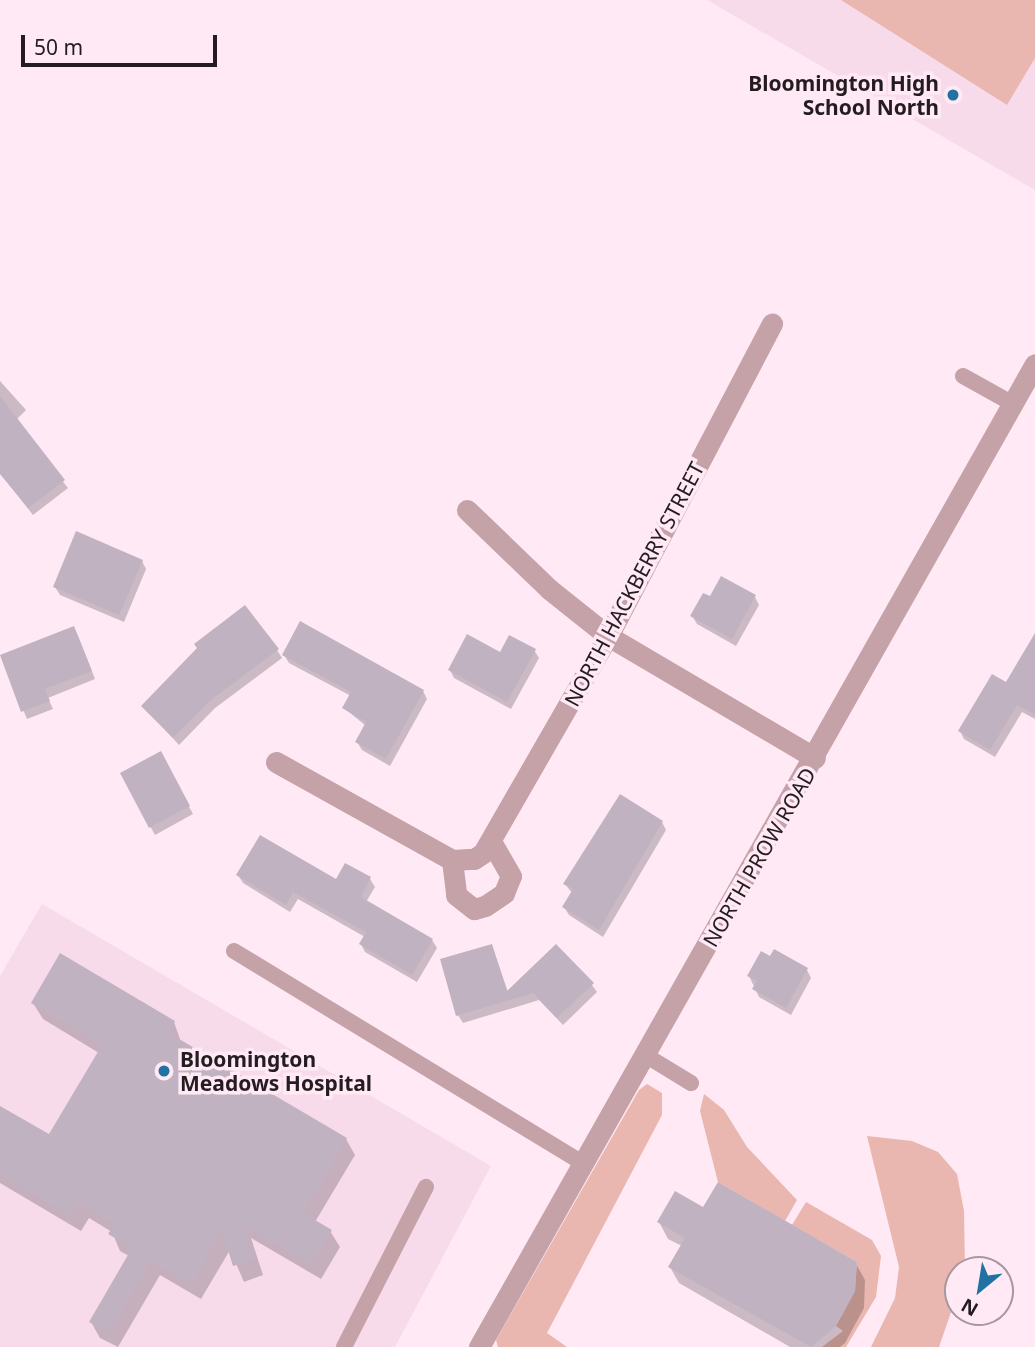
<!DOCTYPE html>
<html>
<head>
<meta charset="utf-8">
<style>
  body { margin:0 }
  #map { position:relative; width:1035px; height:1347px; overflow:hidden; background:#fee9f4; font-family:"Noto Sans",sans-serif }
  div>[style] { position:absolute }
  .built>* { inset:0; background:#f8dbeb }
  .green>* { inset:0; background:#eab6b0 }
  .shadow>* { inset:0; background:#0003 }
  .building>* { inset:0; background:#c1b2c2 }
  .lane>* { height:16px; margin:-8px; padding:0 8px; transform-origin:8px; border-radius:8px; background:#c5a1a8 }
  .street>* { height:21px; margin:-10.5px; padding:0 10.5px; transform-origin:10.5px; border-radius:10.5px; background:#c5a1a8 }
  .dots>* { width:19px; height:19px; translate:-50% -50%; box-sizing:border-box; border:4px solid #fee9f4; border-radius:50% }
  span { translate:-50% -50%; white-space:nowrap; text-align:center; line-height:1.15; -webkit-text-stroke:7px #fee9f4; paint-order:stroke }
  .poi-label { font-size:21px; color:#241c21; font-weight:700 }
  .right { translate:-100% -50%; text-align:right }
  .left { translate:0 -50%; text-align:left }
  .street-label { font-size:21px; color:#241c21 }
  .north { position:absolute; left:944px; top:1256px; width:70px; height:70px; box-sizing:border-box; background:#fee9f4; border:2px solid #a797a0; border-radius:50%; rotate:210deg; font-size:19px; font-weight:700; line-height:28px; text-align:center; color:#241c21 }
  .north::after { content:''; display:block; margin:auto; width:24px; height:32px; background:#2271a3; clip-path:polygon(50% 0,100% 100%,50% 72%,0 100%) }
  .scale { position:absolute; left:21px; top:35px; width:196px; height:32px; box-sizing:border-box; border:4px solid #241c21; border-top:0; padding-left:9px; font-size:21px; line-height:24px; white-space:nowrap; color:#241c21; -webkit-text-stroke:5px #fee9f4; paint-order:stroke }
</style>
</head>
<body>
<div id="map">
  <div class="built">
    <div style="clip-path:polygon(707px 0,1035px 0,1035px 190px)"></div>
    <div style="clip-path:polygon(42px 904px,491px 1166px,395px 1347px,0 1347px,0 976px)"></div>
  </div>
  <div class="green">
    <div style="clip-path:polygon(841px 0,1035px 0,1035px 58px,1007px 105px)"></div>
    <div style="clip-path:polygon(647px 1084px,662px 1093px,662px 1115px,547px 1333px,567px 1347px,498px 1347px,496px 1340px,639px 1090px)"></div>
    <div style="clip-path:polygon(704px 1094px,724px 1110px,747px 1147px,797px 1200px,785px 1221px,718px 1182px,700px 1111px)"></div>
    <div style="clip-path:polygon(867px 1136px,912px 1141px,938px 1152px,957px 1174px,964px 1211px,965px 1270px,958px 1270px,958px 1292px,939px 1347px,871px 1347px,895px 1298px,899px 1267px)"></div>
    <div style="clip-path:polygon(806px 1202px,872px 1240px,881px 1256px,876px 1297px,846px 1347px,822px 1347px,843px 1331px,836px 1326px,855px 1291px,857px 1262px,792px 1225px)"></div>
  </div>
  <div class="shadow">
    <div style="clip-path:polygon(0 381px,26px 410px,16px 420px,68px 488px,33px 515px,0 473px)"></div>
    <div style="clip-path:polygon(142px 561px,146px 569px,124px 622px,60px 595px,55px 587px)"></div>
    <div style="clip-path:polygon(755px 597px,759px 605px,736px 646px,697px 624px,692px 616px,710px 599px)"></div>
    <div style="clip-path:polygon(78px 636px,95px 679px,48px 698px,53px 709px,27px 719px,1px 657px)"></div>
    <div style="clip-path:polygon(1035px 636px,1035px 719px,1022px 712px,995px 757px,964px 739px,960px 731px,1006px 685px)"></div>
    <div style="clip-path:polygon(277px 650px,282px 658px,215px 708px,179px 745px,143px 706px)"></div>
    <div style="clip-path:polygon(534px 650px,539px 658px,511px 709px,454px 678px,450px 670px,501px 654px)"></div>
    <div style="clip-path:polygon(284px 655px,423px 691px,427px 699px,390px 766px,362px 750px,357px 742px,366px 726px,344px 708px,351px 696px,289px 663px)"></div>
    <div style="clip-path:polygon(160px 753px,193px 814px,155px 835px,122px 774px)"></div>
    <div style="clip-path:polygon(662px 822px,666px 830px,603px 937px,569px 915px,564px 907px,572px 893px,565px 884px)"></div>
    <div style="clip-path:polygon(238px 875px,337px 882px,370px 879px,375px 887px,366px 902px,432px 940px,437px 948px,417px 982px,365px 952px,361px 944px,365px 937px,298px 899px,290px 912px,243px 883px)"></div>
    <div style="clip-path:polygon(492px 946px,508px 992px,592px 985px,597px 992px,563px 1025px,539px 1000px,463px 1023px,458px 1015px)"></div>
    <div style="clip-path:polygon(807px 970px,811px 978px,791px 1015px,759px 997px,749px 976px)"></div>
    <div style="clip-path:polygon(33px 1003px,174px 1022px,181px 1042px,346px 1139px,355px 1155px,315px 1222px,330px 1231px,340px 1247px,321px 1279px,251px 1238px,263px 1275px,244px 1282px,230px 1250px,201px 1299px,160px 1275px,118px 1347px,100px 1338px,91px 1322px,129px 1256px,120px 1251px,112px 1232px,89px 1218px,81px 1231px,0 1183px,0 1108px,50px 1137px,99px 1053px,43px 1019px)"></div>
    <div style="clip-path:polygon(704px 1209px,856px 1264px,865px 1280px,864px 1308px,845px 1343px,840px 1347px,790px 1347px,679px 1283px,670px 1267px,682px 1246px,668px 1239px,659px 1222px)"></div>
  </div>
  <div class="building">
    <div style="clip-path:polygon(0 396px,65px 480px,28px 508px,0 474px)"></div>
    <div style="clip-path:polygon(76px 531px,143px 560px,119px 615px,53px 587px)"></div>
    <div style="clip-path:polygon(721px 576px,756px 595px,732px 639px,690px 616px,703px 593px,710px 596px)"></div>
    <div style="clip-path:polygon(245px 605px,279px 649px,211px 700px,173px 738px,141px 706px,197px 648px,194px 644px)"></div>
    <div style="clip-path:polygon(300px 621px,424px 690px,386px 759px,355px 742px,366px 722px,342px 708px,351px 692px,282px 655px)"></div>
    <div style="clip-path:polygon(74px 626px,92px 671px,45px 689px,50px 701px,21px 712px,0 655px)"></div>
    <div style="clip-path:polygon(1035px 633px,1035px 715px,1017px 705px,990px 750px,958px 731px,992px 674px,1006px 682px)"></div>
    <div style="clip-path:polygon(467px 634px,500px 652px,509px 635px,536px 649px,507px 702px,448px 670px)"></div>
    <div style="clip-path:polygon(161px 751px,190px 806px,149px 828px,120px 773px)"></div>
    <div style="clip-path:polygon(620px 794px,663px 821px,599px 930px,562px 907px,573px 889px,563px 884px)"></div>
    <div style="clip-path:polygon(260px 835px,336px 879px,345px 863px,371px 877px,361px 897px,433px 939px,412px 975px,359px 944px,366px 932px,293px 892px,286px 905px,236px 875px)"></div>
    <div style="clip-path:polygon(492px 944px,507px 991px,556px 944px,594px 983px,557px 1018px,533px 993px,456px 1016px,440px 959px)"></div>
    <div style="clip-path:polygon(774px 949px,808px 968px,786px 1008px,752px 989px,757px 981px,747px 976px,761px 951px,770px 956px)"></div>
    <div style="clip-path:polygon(60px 953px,175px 1021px,169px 1033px,347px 1138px,303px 1213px,332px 1230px,311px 1264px,244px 1225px,256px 1259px,233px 1266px,222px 1231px,191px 1284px,151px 1260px,108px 1333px,89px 1322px,132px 1248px,108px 1234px,115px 1224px,79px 1203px,71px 1216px,0 1174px,0 1106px,49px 1134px,102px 1045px,31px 1003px)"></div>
    <div style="clip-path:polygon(718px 1182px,857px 1262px,855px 1291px,836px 1326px,811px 1347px,668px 1267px,685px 1238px,657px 1222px,675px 1191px,703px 1207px)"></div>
  </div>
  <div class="lane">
    <div style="left:963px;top:376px;width:57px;rotate:29.2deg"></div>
    <div style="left:234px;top:951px;width:408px;rotate:31.3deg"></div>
    <div style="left:645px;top:1055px;width:54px;rotate:31.3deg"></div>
    <div style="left:344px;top:1347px;width:180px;rotate:-62.9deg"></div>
  </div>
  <div class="street">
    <div style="left:467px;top:510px;width:114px;rotate:43.9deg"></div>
    <div style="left:549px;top:589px;width:75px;rotate:38.5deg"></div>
    <div style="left:608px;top:636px;width:240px;rotate:30.5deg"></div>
    <div style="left:276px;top:762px;width:201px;rotate:29.1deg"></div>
    <div style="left:452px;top:860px;width:22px;rotate:-3deg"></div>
    <div style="left:474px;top:859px;width:11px;rotate:-34deg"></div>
    <div style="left:483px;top:853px;width:250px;rotate:-60.1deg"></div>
    <div style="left:608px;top:636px;width:353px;rotate:-62.3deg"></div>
    <div style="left:452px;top:860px;width:35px;rotate:83deg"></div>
    <div style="left:456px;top:895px;width:23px;rotate:38deg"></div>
    <div style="left:474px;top:909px;width:11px;rotate:-15deg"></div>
    <div style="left:485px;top:906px;width:23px;rotate:-34deg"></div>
    <div style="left:504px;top:893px;width:18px;rotate:-68deg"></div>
    <div style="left:511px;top:876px;width:38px;rotate:-120deg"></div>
    <div style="left:479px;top:1347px;width:1129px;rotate:-60.51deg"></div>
  </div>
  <div class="dots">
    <div style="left:953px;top:95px;background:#2271a3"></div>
    <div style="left:164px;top:1071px;background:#2271a3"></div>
  </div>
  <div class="poi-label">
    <span class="right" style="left:939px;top:95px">Bloomington High<br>School North</span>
    <span class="left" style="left:180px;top:1071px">Bloomington<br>Meadows Hospital</span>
  </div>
  <div class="street-label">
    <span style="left:634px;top:584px;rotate:-62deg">NORTH HACKBERRY STREET</span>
    <span style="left:759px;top:857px;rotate:-60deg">NORTH PROW ROAD</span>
  </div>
  <div class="north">N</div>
  <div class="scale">50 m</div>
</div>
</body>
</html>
